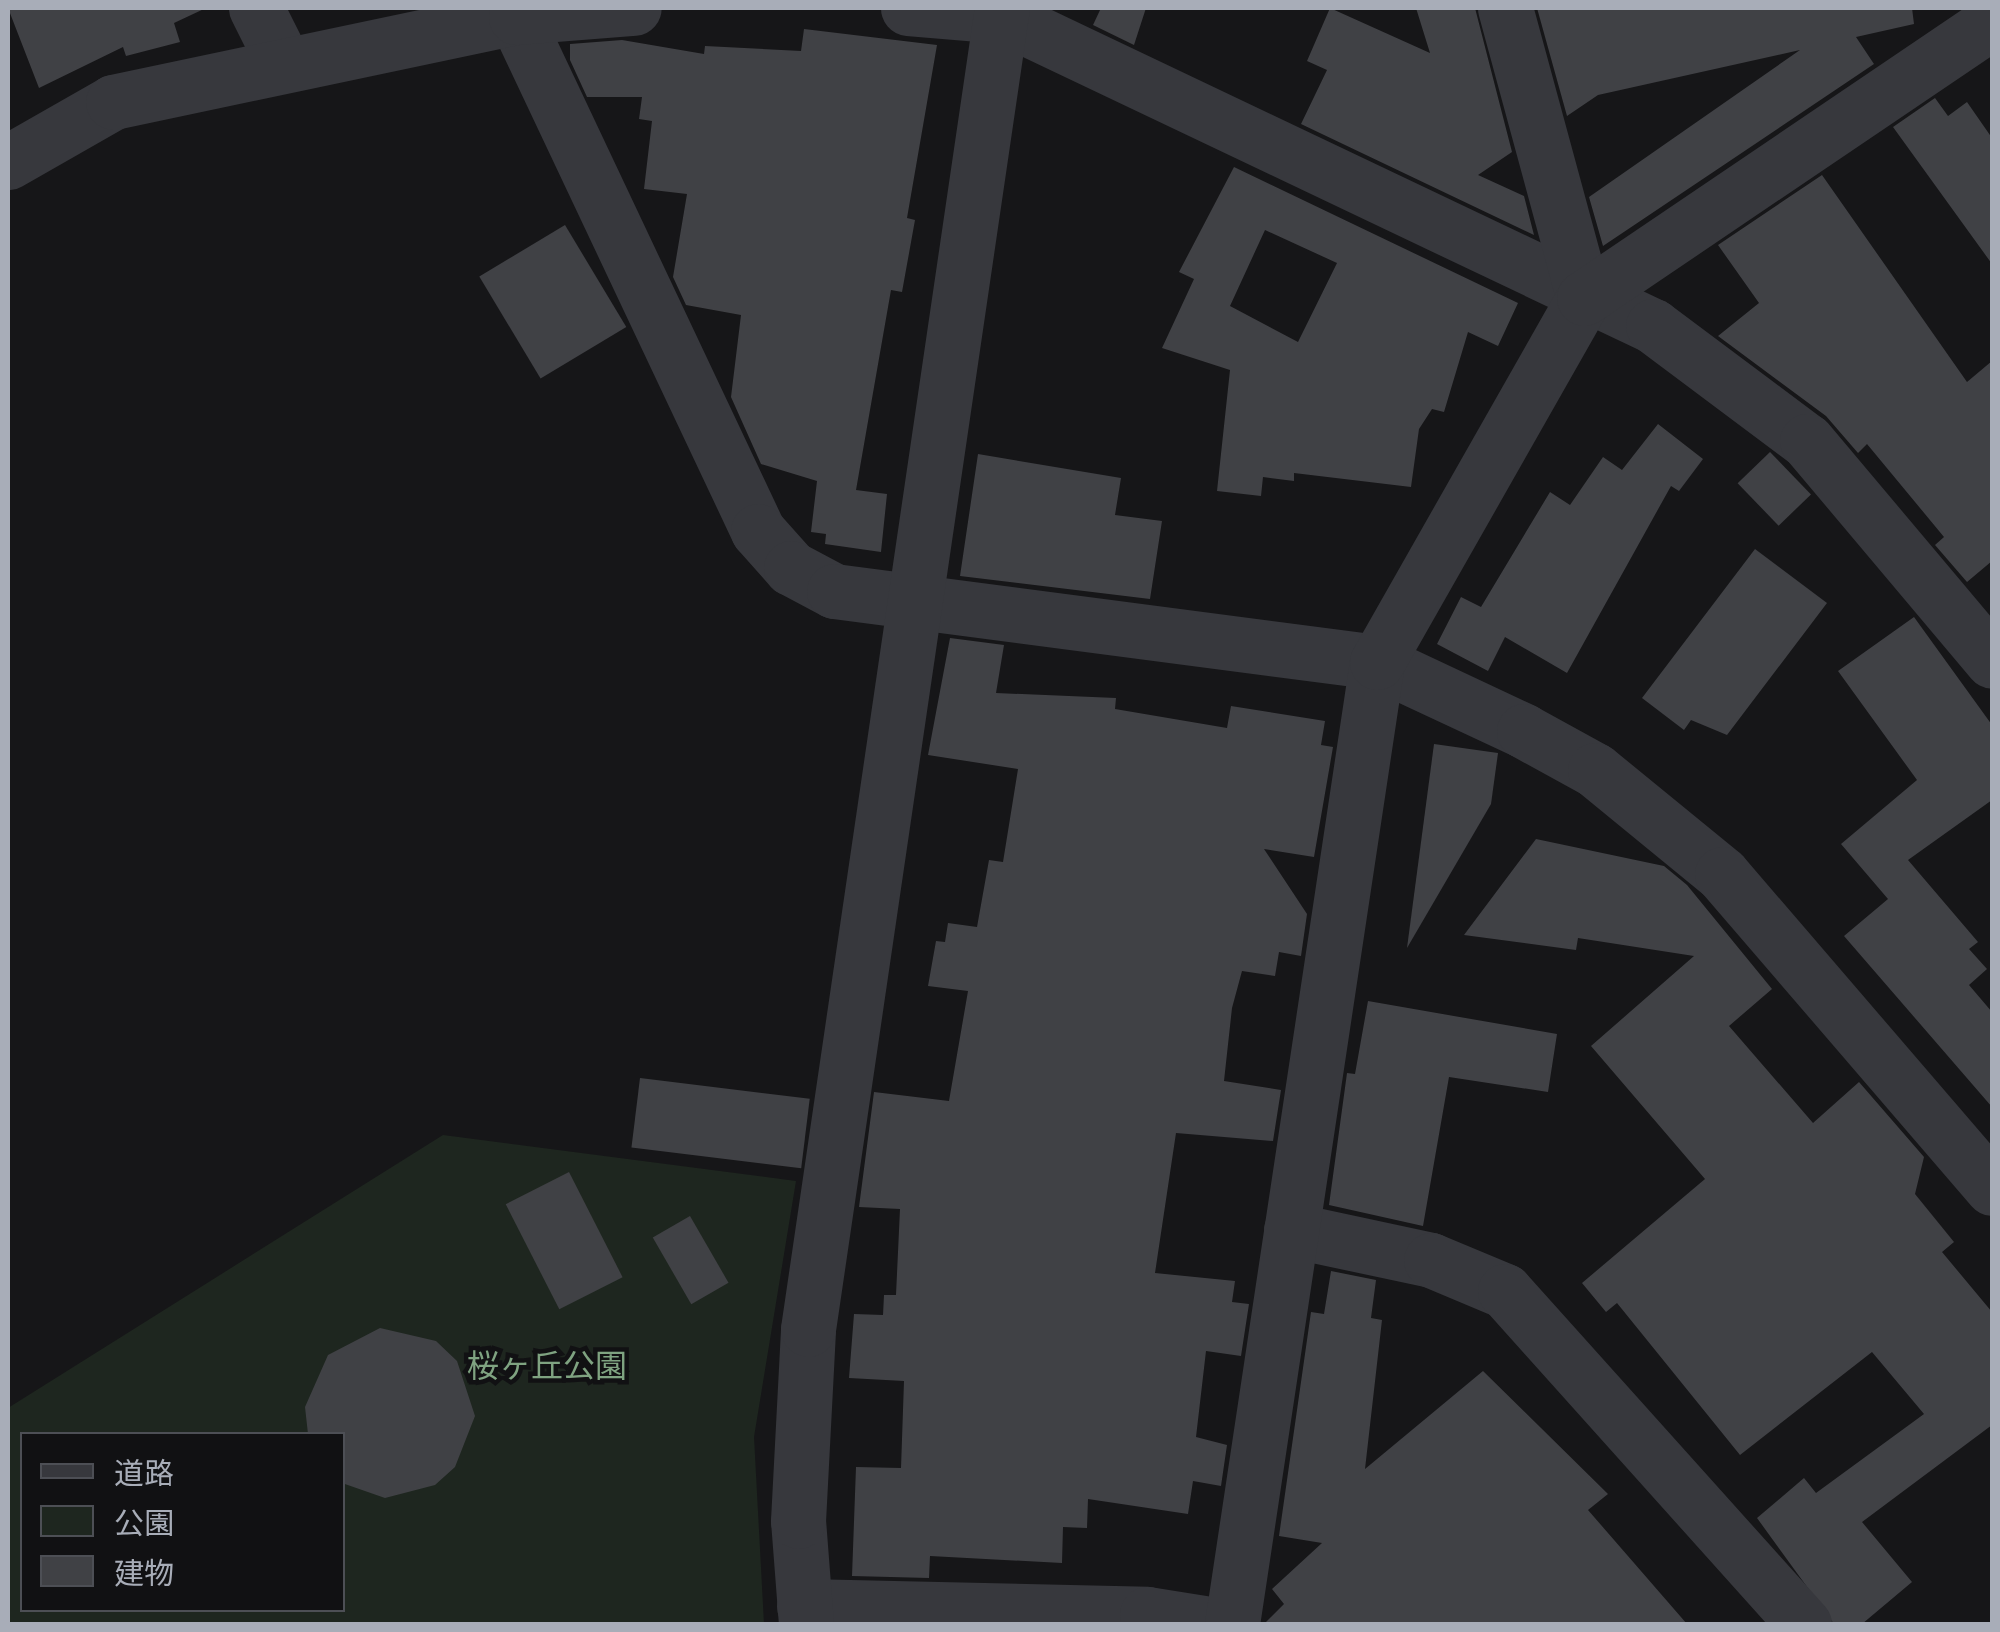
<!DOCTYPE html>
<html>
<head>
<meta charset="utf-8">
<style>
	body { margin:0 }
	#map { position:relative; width:2000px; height:1632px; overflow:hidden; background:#161618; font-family:"Exo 2","Noto Sans JP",sans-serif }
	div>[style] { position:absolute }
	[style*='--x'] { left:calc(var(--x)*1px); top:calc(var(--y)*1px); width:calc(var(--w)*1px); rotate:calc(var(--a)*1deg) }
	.green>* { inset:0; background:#1e261f }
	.building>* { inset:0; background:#404145; transform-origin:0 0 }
	.minor>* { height:55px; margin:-27.5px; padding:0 27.5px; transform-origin:27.5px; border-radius:27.5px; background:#37383d }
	span { translate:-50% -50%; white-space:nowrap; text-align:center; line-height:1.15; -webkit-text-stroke:9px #111113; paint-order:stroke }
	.park-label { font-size:32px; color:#7fa381 }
	.frame { position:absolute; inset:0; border:10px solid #a8adb8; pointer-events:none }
	.legend { position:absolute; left:20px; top:1432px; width:325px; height:180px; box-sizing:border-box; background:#111113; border:2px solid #4d4f55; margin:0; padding:12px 18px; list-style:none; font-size:30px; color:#a8adb8 }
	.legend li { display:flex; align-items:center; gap:20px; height:50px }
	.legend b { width:50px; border:2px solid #4d4f55 }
</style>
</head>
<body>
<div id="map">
	<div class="green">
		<i style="clip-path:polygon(evenodd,443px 1135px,796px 1181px,754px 1437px,764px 1624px,8px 1624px,8px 1408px,443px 1135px,22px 1434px,342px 1434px,342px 1610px,22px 1610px,22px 1434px)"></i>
	</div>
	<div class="building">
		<i style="clip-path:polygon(8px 8px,206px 8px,174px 23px,180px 42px,126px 56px,123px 47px,39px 88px)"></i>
		<i style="clip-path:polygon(1101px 8px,1146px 8px,1134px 45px,1093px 25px)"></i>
		<i style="clip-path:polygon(1330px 8px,1430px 53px,1416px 8px,1475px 8px,1512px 152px,1478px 175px,1524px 196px,1534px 235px,1301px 124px,1327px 70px,1307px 61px)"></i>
		<i style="clip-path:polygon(1537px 8px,1912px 8px,1914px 24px,1856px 37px,1874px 64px,1603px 246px,1589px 197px,1800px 50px,1598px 95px,1567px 116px)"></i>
		<i style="clip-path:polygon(804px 29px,937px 45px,907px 218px,915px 220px,902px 292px,891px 290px,856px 490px,887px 494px,881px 552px,825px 544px,826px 534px,811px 532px,817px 481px,761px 464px,731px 397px,741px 315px,686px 305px,673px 277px,687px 194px,644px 189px,652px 121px,639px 119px,642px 97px,587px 97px,570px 60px,570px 44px,622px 40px,704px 54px,705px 46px,801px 51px)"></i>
		<i style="clip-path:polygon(1935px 98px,1948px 116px,1967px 102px,1992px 138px,1992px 264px,1893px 127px)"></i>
		<i style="clip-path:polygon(evenodd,1234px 167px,1518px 303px,1498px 346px,1468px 332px,1444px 412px,1432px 409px,1419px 429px,1411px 487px,1294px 473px,1294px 481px,1263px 477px,1261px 496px,1217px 491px,1230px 370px,1162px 348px,1194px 279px,1179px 272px,1234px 167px,1265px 230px,1337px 263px,1298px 342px,1230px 306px,1265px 230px)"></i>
		<i style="clip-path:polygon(1822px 175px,1967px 382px,1992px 361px,1992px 561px,1967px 582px,1935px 545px,1944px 537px,1867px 444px,1858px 453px,1826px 416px,1718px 336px,1759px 303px,1718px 245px)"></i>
		<i style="left:565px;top:225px;width:119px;height:100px;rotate:59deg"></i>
		<i style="clip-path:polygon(1658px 424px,1703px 459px,1679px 491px,1671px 486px,1567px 673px,1505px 637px,1488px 671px,1437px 644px,1461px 597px,1481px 607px,1550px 492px,1570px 505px,1603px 457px,1622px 470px)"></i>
		<i style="left:1770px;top:452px;width:59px;height:45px;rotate:46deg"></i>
		<i style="clip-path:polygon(978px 454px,1121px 478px,1115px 515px,1162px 521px,1150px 599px,960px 576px)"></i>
		<i style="clip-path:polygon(1755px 549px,1827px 603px,1727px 735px,1691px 720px,1684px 730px,1642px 698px)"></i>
		<i style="clip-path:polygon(1914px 617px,1992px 725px,1992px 800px,1908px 860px,1978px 942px,1969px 949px,1987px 969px,1969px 985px,1992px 1012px,1992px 1107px,1844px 936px,1888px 899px,1841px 844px,1917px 780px,1838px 671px)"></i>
		<i style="clip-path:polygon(950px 638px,1004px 645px,996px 693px,1116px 698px,1115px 709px,1227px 728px,1231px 706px,1325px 721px,1321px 745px,1333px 747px,1314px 857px,1264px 849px,1307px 914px,1301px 956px,1279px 952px,1275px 976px,1242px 971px,1232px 1008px,1224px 1081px,1281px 1090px,1273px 1141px,1176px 1133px,1155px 1273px,1235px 1281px,1232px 1302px,1249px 1304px,1241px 1356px,1206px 1351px,1196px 1437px,1227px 1445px,1221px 1486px,1193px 1481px,1188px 1514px,1088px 1499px,1087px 1528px,1063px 1527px,1062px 1563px,930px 1556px,929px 1578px,852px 1576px,856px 1467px,901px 1468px,904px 1381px,849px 1378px,854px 1314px,883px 1315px,884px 1295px,896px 1295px,900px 1209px,859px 1207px,874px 1092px,949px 1101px,968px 991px,928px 986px,936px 941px,945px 942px,948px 923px,977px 927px,989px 860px,1003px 862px,1018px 769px,928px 755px)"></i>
		<i style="clip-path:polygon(1434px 744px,1498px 753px,1491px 804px,1407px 948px)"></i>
		<i style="clip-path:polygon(1536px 839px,1664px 866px,1687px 885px,1772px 989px,1729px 1026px,1813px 1123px,1859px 1082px,1924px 1157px,1915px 1194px,1954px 1242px,1942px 1252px,1992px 1312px,1992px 1425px,1862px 1522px,1912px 1582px,1862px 1624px,1834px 1624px,1757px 1518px,1804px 1478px,1816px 1493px,1924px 1414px,1872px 1352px,1740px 1455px,1617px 1303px,1606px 1312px,1582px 1283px,1705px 1179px,1591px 1046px,1694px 956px,1578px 938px,1576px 950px,1464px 935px)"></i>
		<i style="clip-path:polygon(1368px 1001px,1557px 1034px,1548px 1092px,1449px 1077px,1423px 1226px,1329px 1205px,1347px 1073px,1355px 1074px)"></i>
		<i style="left:640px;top:1078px;width:171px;height:70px;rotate:7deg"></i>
		<i style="left:569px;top:1172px;width:118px;height:71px;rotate:63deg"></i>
		<i style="left:690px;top:1216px;width:77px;height:43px;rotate:60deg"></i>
		<i style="clip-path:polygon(1331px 1271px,1376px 1280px,1371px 1318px,1382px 1320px,1365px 1469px,1483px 1371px,1608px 1494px,1588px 1510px,1687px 1624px,1264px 1624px,1284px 1604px,1272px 1589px,1322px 1543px,1279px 1536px,1311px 1312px,1324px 1314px)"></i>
		<i style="clip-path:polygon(380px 1328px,436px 1341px,457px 1361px,475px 1416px,455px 1467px,435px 1485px,385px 1498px,342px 1483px,342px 1434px,308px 1434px,305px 1407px,328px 1355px)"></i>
	</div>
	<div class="minor">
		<i style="--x:256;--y:8;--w:60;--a:63.4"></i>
		<i style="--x:511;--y:8;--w:578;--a:64.72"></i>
		<i style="--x:758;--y:531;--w:50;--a:48.3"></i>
		<i style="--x:791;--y:568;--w:49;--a:28.1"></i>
		<i style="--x:834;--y:591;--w:548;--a:7.45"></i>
		<i style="--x:1377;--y:662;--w:162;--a:25.1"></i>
		<i style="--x:1524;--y:731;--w:81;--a:28.8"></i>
		<i style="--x:1595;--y:770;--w:164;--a:39.3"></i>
		<i style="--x:1722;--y:874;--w:414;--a:49.3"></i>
		<i style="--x:908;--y:8;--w:93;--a:4.9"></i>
		<i style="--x:1001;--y:16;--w:722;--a:25.43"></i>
		<i style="--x:1653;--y:326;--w:192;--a:36.8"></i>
		<i style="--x:1807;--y:441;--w:287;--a:49.9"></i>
		<i style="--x:1505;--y:8;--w:301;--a:74.8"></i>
		<i style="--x:8;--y:162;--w:121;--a:-29.7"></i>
		<i style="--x:113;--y:102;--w:412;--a:-11.9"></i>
		<i style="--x:516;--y:17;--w:118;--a:-4.4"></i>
		<i style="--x:1291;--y:1230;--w:143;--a:12.1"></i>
		<i style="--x:1431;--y:1260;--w:80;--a:22.7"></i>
		<i style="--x:1505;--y:1291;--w:448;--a:48.1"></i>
		<i style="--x:804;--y:1606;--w:343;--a:1.3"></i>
		<i style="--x:1147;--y:1614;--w:65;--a:8.9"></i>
		<i style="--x:806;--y:1624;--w:103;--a:-94.4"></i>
		<i style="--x:798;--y:1521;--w:192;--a:-87"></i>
		<i style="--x:808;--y:1329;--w:1335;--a:-81.65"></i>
		<i style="--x:1232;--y:1624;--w:973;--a:-81.43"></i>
		<i style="--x:1377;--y:662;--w:419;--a:-60.4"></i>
		<i style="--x:1584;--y:298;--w:493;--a:-34.1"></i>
	</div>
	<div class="park-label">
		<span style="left:547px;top:1364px">桜ヶ丘公園</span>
	</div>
	<div class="frame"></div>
	<ul class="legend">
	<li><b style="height:12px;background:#37383d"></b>道路</li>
	<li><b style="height:28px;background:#1e261f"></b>公園</li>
	<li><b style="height:28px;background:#404145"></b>建物</li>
	</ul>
</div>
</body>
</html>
